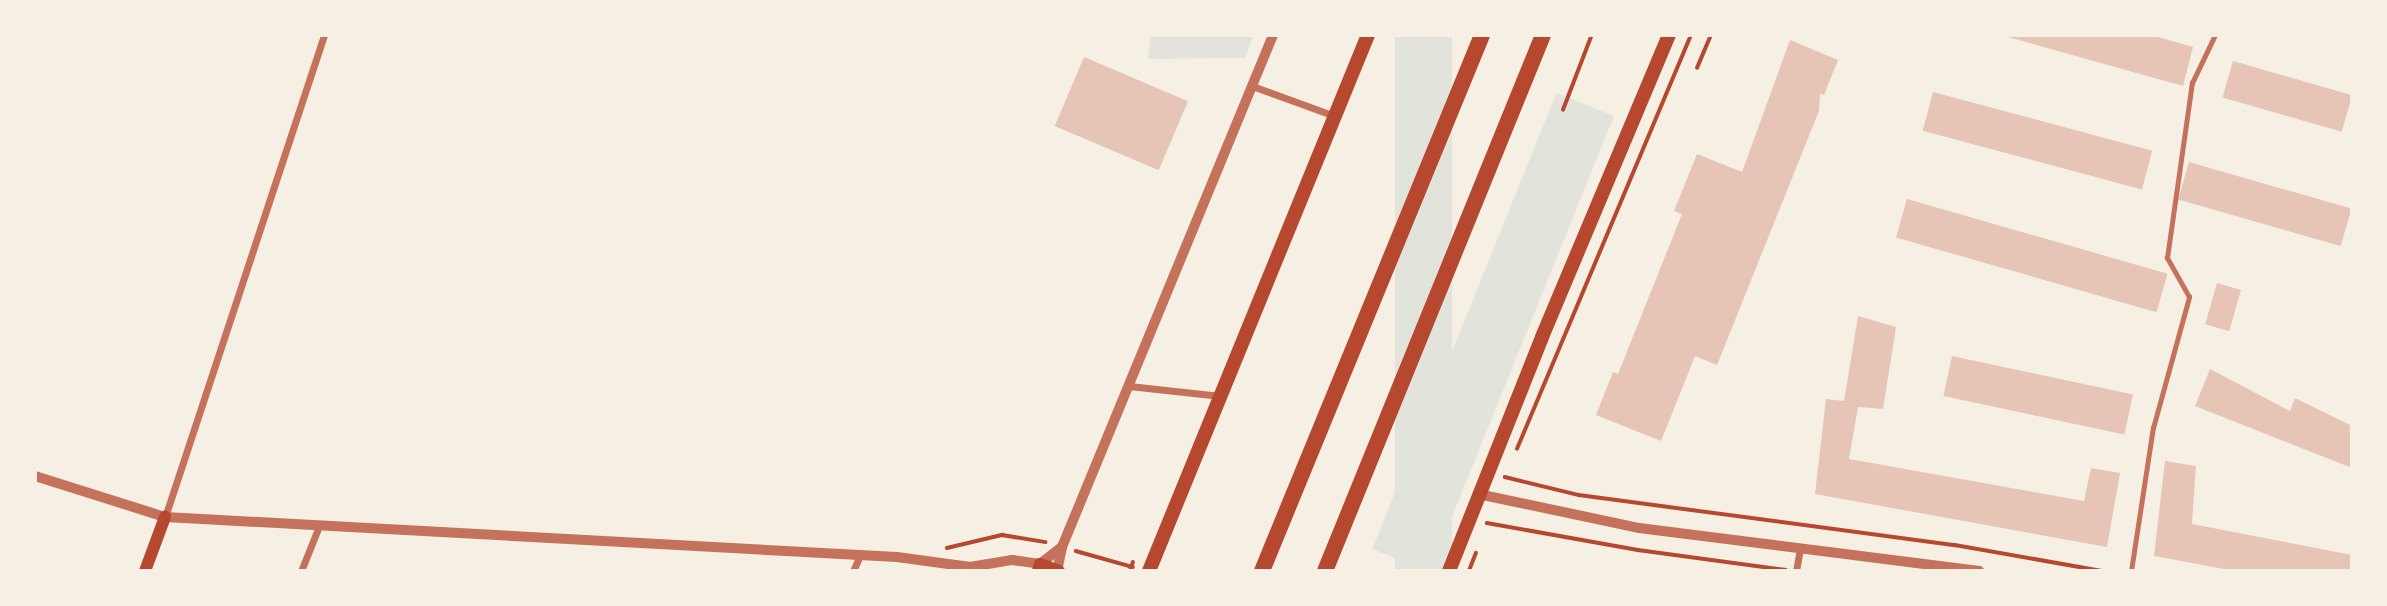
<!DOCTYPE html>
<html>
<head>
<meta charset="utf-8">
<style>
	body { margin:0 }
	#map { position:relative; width:2387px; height:606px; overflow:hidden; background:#f6efe4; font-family:Literata,serif }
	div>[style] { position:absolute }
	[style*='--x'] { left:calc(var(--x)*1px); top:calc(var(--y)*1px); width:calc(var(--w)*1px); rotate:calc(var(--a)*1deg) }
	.green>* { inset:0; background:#e2e4dc; transform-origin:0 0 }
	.building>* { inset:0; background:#e6c5b7; transform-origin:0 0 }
	.path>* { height:3.5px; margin:-1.75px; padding:0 1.75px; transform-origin:1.75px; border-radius:1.75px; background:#b5482f }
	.service>* { height:4.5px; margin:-2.25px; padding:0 2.25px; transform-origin:2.25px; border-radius:2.25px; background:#c5725c }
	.minor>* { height:7px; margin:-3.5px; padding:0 3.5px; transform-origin:3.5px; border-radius:3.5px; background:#c5725c }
	.tertiary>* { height:10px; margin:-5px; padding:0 5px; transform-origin:5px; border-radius:5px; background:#c5725c }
	.secondary>* { height:12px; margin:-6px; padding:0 6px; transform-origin:6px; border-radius:6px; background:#b5482f }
	.primary>* { height:14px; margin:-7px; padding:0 7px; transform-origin:7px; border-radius:7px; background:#b5482f }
	.motorway>* { height:16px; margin:-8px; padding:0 8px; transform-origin:8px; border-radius:8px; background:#b5482f }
	span { translate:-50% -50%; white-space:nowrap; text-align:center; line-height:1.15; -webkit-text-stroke:6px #f6efe4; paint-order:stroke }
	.frame { position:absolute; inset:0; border:37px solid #f6efe4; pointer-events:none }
</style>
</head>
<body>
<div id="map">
	<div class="green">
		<i style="clip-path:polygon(1151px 35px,1254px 35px,1245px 58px,1148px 59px)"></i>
		<i style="left:1395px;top:35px;width:57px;height:578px"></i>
		<i style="left:1614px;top:116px;width:492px;height:62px;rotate:112deg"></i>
	</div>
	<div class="building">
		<i style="clip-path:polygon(2001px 35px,2151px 35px,2193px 47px,2183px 86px)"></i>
		<i style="clip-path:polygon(1790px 40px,1838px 60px,1824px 95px,1820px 94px,1819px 111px,1717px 365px,1695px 356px,1661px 441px,1596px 415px,1613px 372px,1618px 374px,1682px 214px,1674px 211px,1697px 154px,1742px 172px)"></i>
		<i style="left:1084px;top:57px;width:113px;height:75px;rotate:23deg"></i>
		<i style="left:2233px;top:61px;width:124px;height:38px;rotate:16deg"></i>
		<i style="left:1933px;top:92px;width:227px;height:40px;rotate:15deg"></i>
		<i style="left:2189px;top:162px;width:169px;height:39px;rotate:16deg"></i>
		<i style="left:1907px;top:199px;width:271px;height:40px;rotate:16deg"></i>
		<i style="left:2217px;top:283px;width:25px;height:43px;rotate:16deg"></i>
		<i style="clip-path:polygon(1858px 316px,1896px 327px,1883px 409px,1858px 407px,1849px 459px,2084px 501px,2091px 468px,2120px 473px,2107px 547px,1815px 494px,1826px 399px,1844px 401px)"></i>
		<i style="left:1952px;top:356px;width:185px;height:41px;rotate:12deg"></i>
		<i style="clip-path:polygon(2210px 369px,2290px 411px,2295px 398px,2352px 426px,2352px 468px,2195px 406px)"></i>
		<i style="clip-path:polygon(2165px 461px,2196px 466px,2192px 524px,2352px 555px,2352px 571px,2235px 571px,2154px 556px)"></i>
	</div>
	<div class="path">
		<i style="--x:1697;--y:68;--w:36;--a:-67"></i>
		<i style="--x:1563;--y:110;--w:78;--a:-69"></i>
		<i style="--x:1517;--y:449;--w:449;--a:-67.2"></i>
		<i style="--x:1505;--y:477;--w:76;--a:13.7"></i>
		<i style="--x:1579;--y:495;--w:379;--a:7.6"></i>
		<i style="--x:1955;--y:545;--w:149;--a:10"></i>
		<i style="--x:1487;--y:523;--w:153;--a:10.1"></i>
		<i style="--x:1638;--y:550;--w:149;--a:7.7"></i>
		<i style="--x:947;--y:548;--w:57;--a:-13.3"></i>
		<i style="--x:1002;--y:535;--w:44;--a:9.2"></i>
		<i style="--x:1076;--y:551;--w:59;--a:15.7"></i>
		<i style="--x:1130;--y:571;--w:9;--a:-72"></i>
		<i style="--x:1469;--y:571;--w:19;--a:-69"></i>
	</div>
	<div class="service">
		<i style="--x:2131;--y:571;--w:145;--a:-81.3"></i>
		<i style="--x:2153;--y:428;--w:136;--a:-74.6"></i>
		<i style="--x:2189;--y:297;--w:45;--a:-119.4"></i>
		<i style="--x:2167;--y:258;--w:177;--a:-81.9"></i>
		<i style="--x:2192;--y:83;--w:53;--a:-64.4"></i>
	</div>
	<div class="minor">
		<i style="--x:1252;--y:86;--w:88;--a:19.9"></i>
		<i style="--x:1129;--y:386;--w:92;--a:6.3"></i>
		<i style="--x:165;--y:517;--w:508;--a:-71.74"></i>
		<i style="--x:301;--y:571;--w:48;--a:-68.2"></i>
		<i style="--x:853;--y:571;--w:17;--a:-66"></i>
		<i style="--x:1796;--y:571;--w:23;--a:-80"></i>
	</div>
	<div class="tertiary">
		<i style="--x:35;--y:476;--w:136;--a:17.5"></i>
		<i style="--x:165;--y:517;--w:733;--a:3.13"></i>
		<i style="--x:897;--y:557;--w:74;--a:7.8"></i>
		<i style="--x:970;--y:567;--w:43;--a:-9.5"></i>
		<i style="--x:1012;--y:560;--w:28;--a:8"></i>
		<i style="--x:1040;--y:564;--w:28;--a:-38"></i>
		<i style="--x:1478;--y:494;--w:165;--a:11.9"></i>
		<i style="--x:1639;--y:528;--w:343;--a:7.2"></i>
		<i style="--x:1057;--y:571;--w:25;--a:-78"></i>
		<i style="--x:1062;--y:547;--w:554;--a:-67.6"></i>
	</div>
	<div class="secondary">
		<i style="--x:145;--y:571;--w:58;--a:-69.7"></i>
		<i style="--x:1038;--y:571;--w:7;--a:-74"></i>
		<i style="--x:1040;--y:564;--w:20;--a:20"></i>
	</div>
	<div class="primary">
		<i style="--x:1149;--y:571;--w:579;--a:-67.78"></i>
		<i style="--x:1449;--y:571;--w:252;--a:-68.3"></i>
		<i style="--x:1542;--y:337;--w:328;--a:-67.2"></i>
	</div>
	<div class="motorway">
		<i style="--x:1262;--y:571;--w:579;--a:-67.68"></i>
		<i style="--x:1325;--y:571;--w:579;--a:-67.87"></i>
	</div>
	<div class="frame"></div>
</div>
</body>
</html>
